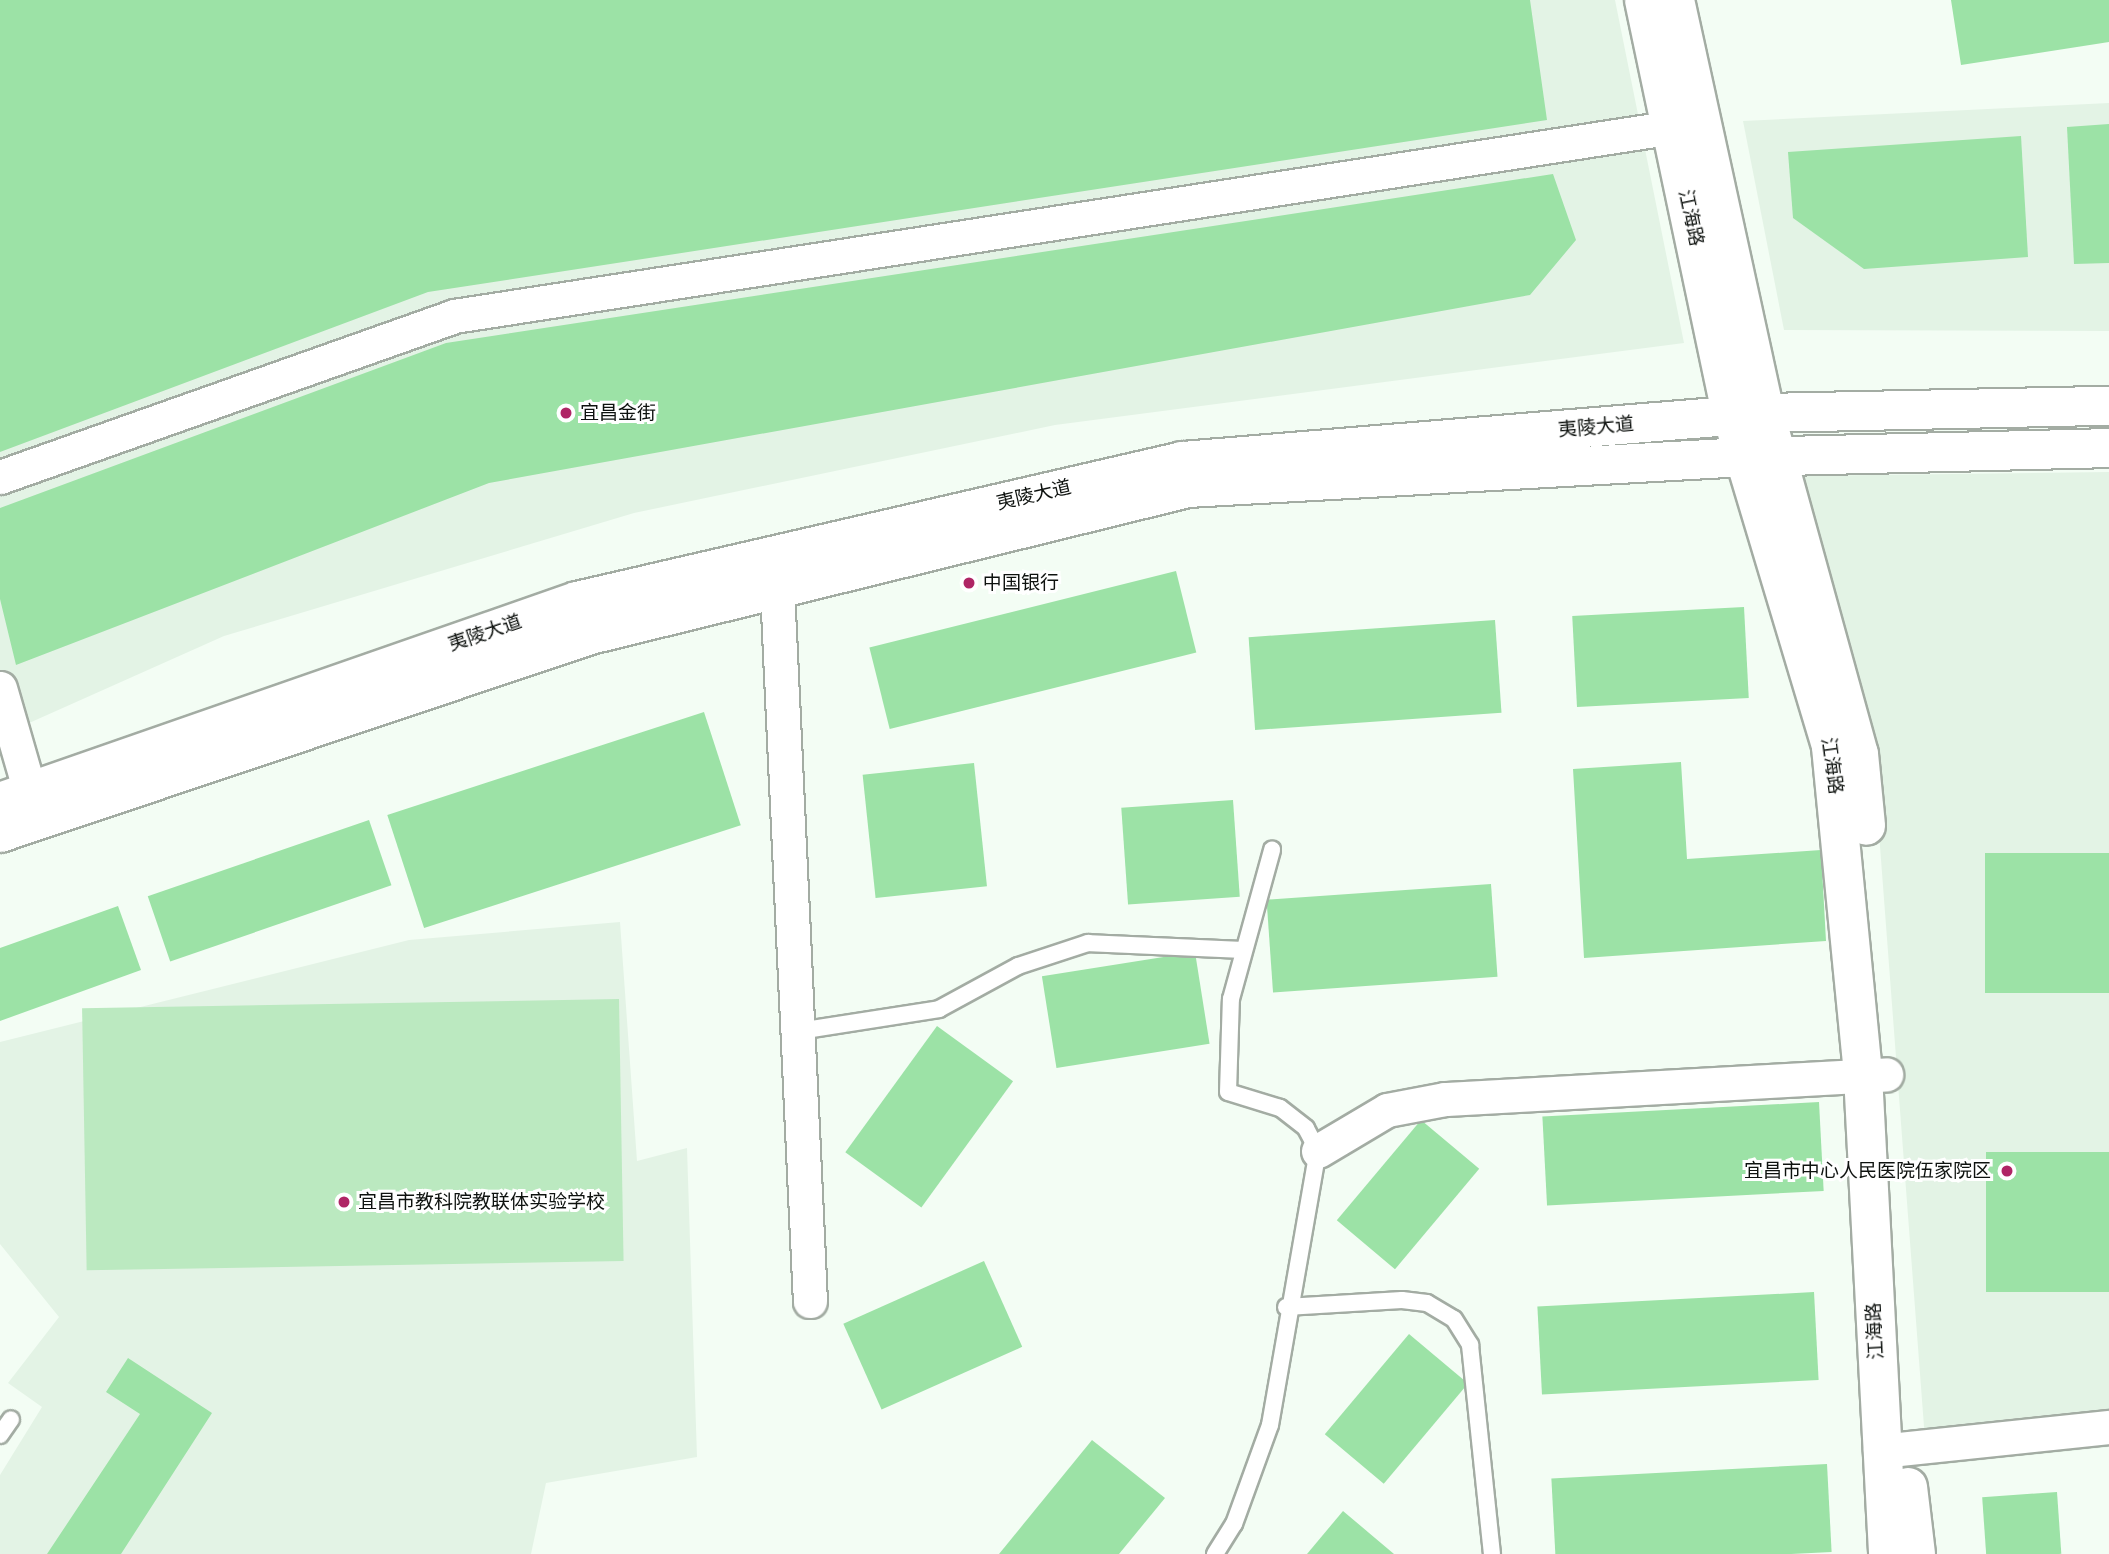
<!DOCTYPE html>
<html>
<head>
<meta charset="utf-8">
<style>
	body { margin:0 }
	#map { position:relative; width:2109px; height:1554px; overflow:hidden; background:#f3fdf4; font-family:Quicksand,"Noto Sans SC",sans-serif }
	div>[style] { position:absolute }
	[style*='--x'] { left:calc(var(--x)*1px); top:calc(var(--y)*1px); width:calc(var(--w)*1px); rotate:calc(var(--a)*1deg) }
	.built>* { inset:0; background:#e3f3e5 }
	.green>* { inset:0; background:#bbe9c0; transform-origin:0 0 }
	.building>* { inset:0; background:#9ce2a6; transform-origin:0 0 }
	.roads { filter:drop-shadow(2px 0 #a3aca3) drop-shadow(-2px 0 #a3aca3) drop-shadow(0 2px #a3aca3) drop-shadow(0 -2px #a3aca3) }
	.lane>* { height:16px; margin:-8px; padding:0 8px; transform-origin:8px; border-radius:8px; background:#fff }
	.street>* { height:33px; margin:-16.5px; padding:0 16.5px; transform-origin:16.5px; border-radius:16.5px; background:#fff }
	.secondary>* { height:38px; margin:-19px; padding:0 19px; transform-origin:19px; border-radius:19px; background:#fff }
	.dots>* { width:19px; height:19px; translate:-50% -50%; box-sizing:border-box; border:4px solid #fff; border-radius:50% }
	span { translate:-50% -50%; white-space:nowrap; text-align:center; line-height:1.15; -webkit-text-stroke:6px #fff; paint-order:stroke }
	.street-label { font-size:19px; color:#0e120f }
	.poi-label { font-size:19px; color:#0e120f }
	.left { translate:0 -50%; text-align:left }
	.right { translate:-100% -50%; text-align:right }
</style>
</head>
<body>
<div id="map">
	<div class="built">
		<i style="clip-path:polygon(0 0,1615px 0,1684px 343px,1055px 425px,634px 513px,224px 636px,0 736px)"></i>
		<i style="clip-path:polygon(2109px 103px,2109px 331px,1784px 330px,1743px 121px)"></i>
		<i style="clip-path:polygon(2109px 472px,2109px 1447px,1927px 1466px,1873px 754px,1794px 476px)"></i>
		<i style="clip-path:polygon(620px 922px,637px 1161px,687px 1148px,697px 1457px,546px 1483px,531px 1554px,0 1554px,0 1475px,42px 1407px,8px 1383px,59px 1317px,0 1244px,0 1042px,409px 940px)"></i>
	</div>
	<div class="green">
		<i style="left:619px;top:999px;width:262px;height:537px;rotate:89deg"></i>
	</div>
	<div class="building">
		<i style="clip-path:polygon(0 0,1530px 0,1547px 120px,428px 292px,0 452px)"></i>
		<i style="clip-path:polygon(1951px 0,2109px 0,2109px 42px,1961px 65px)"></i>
		<i style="clip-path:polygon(2109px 124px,2109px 263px,2074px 264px,2067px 127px)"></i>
		<i style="clip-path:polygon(2021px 136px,2028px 257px,1864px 269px,1793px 218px,1788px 152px)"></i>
		<i style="clip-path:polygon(1553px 174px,1576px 240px,1530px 295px,489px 483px,16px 665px,0 599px,0 508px,446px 343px)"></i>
		<i style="left:1176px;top:571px;width:84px;height:316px;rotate:76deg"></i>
		<i style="left:1744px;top:607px;width:91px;height:172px;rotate:87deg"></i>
		<i style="left:1495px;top:620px;width:93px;height:247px;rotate:86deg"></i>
		<i style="left:704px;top:712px;width:119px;height:333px;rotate:72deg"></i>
		<i style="clip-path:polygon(1681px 762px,1687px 859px,1821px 850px,1826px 941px,1584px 958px,1573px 769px)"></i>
		<i style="left:974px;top:763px;width:124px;height:112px;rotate:84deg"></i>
		<i style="left:1233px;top:800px;width:97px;height:112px;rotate:86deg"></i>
		<i style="left:369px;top:820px;width:69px;height:234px;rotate:71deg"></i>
		<i style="left:2109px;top:853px;width:140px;height:124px;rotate:90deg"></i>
		<i style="left:1491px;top:884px;width:93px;height:225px;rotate:86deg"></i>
		<i style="clip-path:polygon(118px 906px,141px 970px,0 1021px,0 948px)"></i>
		<i style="left:1195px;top:952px;width:93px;height:155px;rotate:81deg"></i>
		<i style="left:937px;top:1026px;width:94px;height:156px;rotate:36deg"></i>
		<i style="left:1819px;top:1102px;width:89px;height:277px;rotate:87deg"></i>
		<i style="left:1421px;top:1120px;width:76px;height:131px;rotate:40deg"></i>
		<i style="left:2109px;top:1152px;width:140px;height:123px;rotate:90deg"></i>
		<i style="left:984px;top:1261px;width:94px;height:154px;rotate:66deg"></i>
		<i style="left:1814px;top:1292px;width:88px;height:277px;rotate:87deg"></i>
		<i style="left:1409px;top:1334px;width:77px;height:131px;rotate:40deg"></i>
		<i style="clip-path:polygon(128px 1358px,212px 1413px,121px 1554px,47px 1554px,140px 1414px,106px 1392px)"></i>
		<i style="clip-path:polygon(1092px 1440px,1165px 1498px,1119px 1554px,999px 1554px)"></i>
		<i style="left:1827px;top:1464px;width:88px;height:276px;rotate:87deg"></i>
		<i style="left:2057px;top:1492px;width:62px;height:75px;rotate:86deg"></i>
		<i style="clip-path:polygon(1343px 1511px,1394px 1554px,1307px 1554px)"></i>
	</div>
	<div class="roads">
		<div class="lane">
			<i style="--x:799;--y:1031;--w:142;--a:-8.9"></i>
			<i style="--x:939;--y:1009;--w:90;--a:-28.6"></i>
			<i style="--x:1018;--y:966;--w:74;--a:-18.2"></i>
			<i style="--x:1088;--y:943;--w:153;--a:2.6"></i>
			<i style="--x:1286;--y:1307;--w:116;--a:-3.5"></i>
			<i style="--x:1402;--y:1300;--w:25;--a:7"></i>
			<i style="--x:1427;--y:1303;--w:31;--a:31"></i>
			<i style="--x:1454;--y:1319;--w:31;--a:58"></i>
			<i style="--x:1470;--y:1345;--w:210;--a:84"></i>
			<i style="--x:0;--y:1435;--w:19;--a:-55"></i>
			<i style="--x:1215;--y:1554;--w:36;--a:-58"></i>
			<i style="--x:1234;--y:1524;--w:105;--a:-70"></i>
			<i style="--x:1270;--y:1425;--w:278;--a:-80.1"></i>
			<i style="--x:1318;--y:1151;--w:26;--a:-118"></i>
			<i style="--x:1306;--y:1128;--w:33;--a:-142"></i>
			<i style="--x:1280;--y:1108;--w:54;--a:-162.9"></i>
			<i style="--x:1228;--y:1092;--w:93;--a:-88.2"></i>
			<i style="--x:1231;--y:999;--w:155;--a:-74.6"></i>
		</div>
		<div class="street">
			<i style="--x:0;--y:477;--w:482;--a:-19.5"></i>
			<i style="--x:454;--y:316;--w:1234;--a:-8.81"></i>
			<i style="--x:777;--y:589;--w:713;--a:87.35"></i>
			<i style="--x:0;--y:688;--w:108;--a:73.9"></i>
			<i style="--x:1318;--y:1151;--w:80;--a:-30.7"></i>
			<i style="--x:1387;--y:1110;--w:59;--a:-10.7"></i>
			<i style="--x:1445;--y:1099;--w:442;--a:-3.2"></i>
			<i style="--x:1880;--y:1451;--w:230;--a:-6"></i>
		</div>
		<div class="secondary">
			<i style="--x:1644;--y:0;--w:425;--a:78.1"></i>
			<i style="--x:1732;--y:416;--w:345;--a:73.3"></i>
			<i style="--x:1831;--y:747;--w:330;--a:84.4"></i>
			<i style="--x:1863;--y:1075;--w:480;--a:87"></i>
			<i style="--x:1675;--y:0;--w:423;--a:77.7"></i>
			<i style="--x:1765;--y:413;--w:354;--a:74.6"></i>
			<i style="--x:1859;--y:754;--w:72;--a:84.4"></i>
			<i style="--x:0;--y:802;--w:611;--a:-19.21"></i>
			<i style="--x:577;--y:601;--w:622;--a:-13.01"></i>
			<i style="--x:1183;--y:461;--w:584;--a:-4.71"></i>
			<i style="--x:1765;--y:413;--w:344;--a:-1.2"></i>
			<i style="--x:0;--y:833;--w:622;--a:-18.55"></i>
			<i style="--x:590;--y:635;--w:616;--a:-13.81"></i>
			<i style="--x:1188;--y:488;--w:557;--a:-3.19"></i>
			<i style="--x:1744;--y:457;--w:365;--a:-1.4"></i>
			<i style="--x:1908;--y:1487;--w:67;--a:83.2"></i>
		</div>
	</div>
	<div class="dots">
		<i style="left:566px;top:413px;background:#af2565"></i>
		<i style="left:969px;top:583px;background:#af2565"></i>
		<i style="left:2007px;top:1171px;background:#af2565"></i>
		<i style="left:344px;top:1202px;background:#af2565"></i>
	</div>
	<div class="street-label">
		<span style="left:1691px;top:218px;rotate:78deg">江海路</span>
		<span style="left:1596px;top:427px;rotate:-5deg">夷陵大道</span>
		<span style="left:1034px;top:495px;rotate:-13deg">夷陵大道</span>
		<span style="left:485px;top:633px;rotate:-19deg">夷陵大道</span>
		<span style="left:1832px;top:766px;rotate:82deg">江海路</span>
		<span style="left:1875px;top:1331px;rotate:-93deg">江海路</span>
	</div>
	<div class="poi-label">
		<span class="left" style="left:580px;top:413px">宜昌金街</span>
		<span class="left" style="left:983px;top:583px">中国银行</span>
		<span class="right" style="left:1991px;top:1171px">宜昌市中心人民医院伍家院区</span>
		<span class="left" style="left:358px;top:1202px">宜昌市教科院教联体实验学校</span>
	</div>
</div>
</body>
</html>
